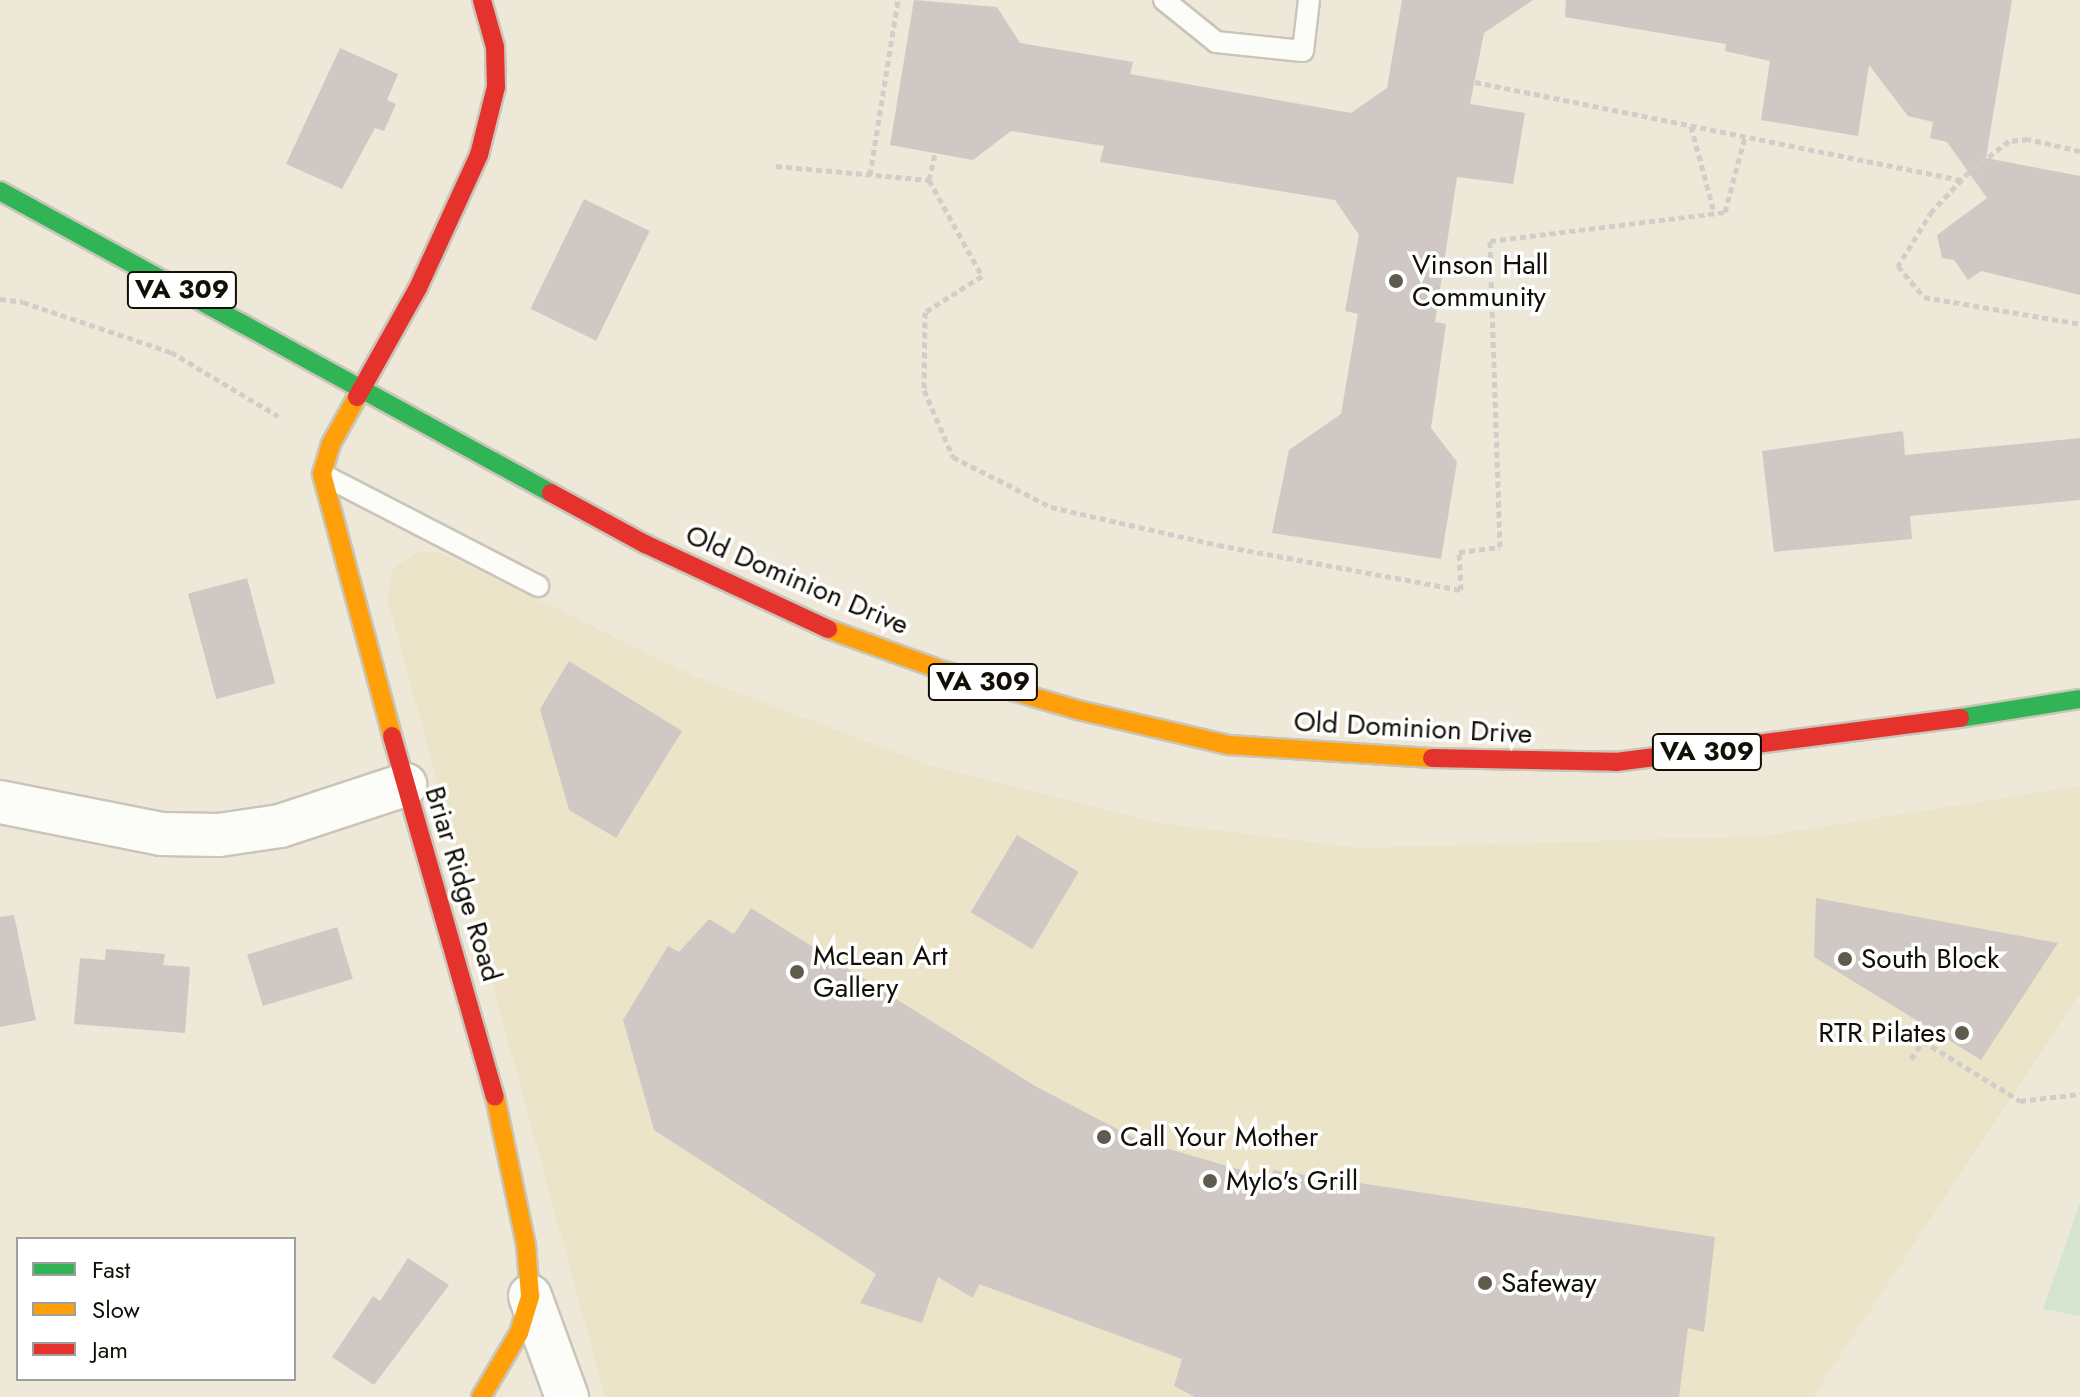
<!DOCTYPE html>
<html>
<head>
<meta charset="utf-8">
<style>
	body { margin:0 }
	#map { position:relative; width:2080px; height:1397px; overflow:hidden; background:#ede8d7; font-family:Jost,sans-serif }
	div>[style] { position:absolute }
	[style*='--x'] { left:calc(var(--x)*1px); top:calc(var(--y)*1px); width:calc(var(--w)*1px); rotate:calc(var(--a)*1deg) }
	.built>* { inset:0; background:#ece4c8 }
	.green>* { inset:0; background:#d4e4d0 }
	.building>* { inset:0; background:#d0c8c4; transform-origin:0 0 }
	.path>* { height:5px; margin-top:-2.5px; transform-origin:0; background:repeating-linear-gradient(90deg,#cfcec9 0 6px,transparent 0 10px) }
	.roads { filter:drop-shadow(2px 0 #c9c5b8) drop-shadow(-2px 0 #c9c5b8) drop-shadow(0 2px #c9c5b8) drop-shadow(0 -2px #c9c5b8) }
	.lane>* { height:20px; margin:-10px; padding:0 10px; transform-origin:10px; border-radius:10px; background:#fcfcf9 }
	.street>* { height:42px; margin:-21px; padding:0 21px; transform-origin:21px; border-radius:21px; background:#fcfcf9 }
	.fast>* { height:18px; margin:-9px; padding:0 9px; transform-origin:9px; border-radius:9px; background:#30b455 }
	.slow>* { height:18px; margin:-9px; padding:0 9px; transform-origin:9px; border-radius:9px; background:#ff9f0a }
	.jam>* { height:18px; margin:-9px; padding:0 9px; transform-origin:9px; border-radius:9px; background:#e5322d }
	.dots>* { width:22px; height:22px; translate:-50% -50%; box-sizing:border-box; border:4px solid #fff; border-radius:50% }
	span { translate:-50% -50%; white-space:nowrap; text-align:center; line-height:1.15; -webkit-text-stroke:7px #fff; paint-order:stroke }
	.shield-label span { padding:2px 6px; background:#fff; border:2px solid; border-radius:6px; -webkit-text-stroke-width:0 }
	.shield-label { font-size:26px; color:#120f06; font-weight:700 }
	.poi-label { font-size:28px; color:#120f06 }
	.left { translate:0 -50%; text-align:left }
	.right { translate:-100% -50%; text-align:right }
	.street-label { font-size:28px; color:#120f06 }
	.legend { position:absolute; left:16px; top:1237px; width:280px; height:144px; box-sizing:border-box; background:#fff; border:2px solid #a09f9b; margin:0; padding:10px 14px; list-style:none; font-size:24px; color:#120f06 }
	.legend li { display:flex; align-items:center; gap:16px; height:40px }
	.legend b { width:40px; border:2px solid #a09f9b }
</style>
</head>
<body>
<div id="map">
	<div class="built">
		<i style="clip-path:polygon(419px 551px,442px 553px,694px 676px,929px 765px,1158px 823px,1362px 848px,1764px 836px,2080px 786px,2080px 993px,1813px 1397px,605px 1397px,387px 598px,393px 568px)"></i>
	</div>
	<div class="green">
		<i style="clip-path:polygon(2080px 1203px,2080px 1316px,2043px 1309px)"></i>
	</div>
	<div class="building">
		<i style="clip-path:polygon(914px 0,997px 7px,1020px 43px,1133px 62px,1130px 74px,1351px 113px,1387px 88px,1402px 0,1533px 0,1484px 33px,1470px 104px,1525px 113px,1513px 184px,1457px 177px,1435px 322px,1446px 324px,1431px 428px,1457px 462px,1441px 559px,1272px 533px,1289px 450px,1341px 414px,1358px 314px,1345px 311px,1359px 235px,1335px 200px,1100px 162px,1104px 146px,1011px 131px,973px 160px,890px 145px)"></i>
		<i style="clip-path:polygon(1566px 0,2012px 0,1986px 158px,2080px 176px,2080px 295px,1981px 271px,1968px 280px,1954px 260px,1942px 258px,1937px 235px,1987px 198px,1947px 142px,1930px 138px,1933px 122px,1908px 116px,1869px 65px,1858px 136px,1761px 120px,1770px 61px,1725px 51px,1726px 44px,1565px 17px)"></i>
		<i style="clip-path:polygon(340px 48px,398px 74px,387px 100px,396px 104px,384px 131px,375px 128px,342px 189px,286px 164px)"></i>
		<i style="left:584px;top:199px;width:73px;height:122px;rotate:26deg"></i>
		<i style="clip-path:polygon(1903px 431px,1905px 455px,2080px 438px,2080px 500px,1910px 516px,1912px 539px,1774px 552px,1762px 451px)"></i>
		<i style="left:247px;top:578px;width:109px;height:61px;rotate:75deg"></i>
		<i style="clip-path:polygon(569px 661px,682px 731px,616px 838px,569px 810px,540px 709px)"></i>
		<i style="left:1017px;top:835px;width:72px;height:90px;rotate:31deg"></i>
		<i style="clip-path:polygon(1816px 898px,2058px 943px,1981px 1060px,1814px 957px)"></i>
		<i style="clip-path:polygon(751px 908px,1035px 1086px,1138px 1140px,1272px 1179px,1273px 1170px,1715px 1237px,1704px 1332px,1688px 1328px,1679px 1397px,1195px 1397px,1174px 1386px,1182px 1359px,979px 1284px,973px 1298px,938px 1277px,922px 1323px,860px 1303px,876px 1274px,654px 1130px,623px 1020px,668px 946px,679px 952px,709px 919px,734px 934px)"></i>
		<i style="clip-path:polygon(14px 915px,36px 1020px,0 1027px,0 917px)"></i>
		<i style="left:337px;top:927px;width:54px;height:94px;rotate:73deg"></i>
		<i style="clip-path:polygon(106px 949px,165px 954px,163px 965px,190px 967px,185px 1033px,74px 1024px,80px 958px,105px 960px)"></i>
		<i style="clip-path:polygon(408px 1258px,449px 1285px,374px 1385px,332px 1357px,373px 1296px,380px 1301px)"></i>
	</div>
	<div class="path">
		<i style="--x:1475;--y:82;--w:497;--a:11.4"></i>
		<i style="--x:1691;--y:126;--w:89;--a:75"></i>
		<i style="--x:2080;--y:151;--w:53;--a:-167"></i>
		<i style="--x:2028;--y:139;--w:19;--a:174"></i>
		<i style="--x:2009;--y:141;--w:51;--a:142.2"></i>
		<i style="--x:1969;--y:172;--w:54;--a:133.5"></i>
		<i style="--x:1932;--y:211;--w:65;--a:121.7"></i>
		<i style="--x:1898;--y:266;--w:40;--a:50"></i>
		<i style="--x:1924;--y:297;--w:158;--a:9.8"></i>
		<i style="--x:776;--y:166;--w:154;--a:5.2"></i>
		<i style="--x:929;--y:180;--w:110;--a:61.1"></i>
		<i style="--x:982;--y:276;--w:67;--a:147.7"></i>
		<i style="--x:925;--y:312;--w:78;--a:90.7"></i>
		<i style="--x:924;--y:390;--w:73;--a:66.6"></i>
		<i style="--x:953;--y:457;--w:110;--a:27"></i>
		<i style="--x:1051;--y:507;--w:171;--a:12.8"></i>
		<i style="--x:1218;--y:545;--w:247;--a:10.5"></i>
		<i style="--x:1461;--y:590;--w:38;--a:-93"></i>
		<i style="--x:1459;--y:552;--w:41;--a:-7"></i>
		<i style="--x:1500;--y:547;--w:306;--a:-91.9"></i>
		<i style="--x:1490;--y:241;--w:237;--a:-7"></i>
		<i style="--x:1725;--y:212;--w:78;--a:-75.1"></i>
		<i style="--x:870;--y:175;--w:177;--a:-80.9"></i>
		<i style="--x:929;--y:180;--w:28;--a:-77"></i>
		<i style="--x:0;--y:299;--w:23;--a:7"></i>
		<i style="--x:23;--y:302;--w:156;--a:18.7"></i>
		<i style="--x:171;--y:352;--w:125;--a:30.9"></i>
		<i style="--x:1911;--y:1059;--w:22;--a:-56"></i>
		<i style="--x:1923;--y:1041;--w:114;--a:31.7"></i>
		<i style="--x:2020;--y:1101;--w:60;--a:-6.7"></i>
	</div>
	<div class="roads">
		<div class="lane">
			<i style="--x:1164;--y:0;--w:67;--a:38.9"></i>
			<i style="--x:1216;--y:42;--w:87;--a:5.9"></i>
			<i style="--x:1303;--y:51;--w:51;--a:-83.3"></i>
			<i style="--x:325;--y:476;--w:240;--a:27.3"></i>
		</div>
		<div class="street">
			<i style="--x:0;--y:802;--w:164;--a:11.2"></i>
			<i style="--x:161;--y:834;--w:58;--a:1"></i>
			<i style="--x:219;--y:835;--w:62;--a:-8.4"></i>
			<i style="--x:280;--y:826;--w:132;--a:-18.2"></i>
			<i style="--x:530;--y:1296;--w:108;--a:69.9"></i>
		</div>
		<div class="fast">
			<i style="--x:0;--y:191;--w:628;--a:28.73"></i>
			<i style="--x:1960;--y:718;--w:121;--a:-9"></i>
		</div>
		<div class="slow">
			<i style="--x:357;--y:397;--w:54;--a:119"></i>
			<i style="--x:331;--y:444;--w:31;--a:107"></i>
			<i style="--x:322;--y:474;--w:271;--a:75"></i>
			<i style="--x:828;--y:629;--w:123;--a:19.9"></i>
			<i style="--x:944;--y:671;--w:140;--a:16.2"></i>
			<i style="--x:1078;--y:710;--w:155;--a:13.1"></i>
			<i style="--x:1229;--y:745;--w:203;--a:3.7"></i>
			<i style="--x:481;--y:1397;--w:74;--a:-59.3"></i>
			<i style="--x:519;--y:1333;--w:39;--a:-73"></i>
			<i style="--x:530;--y:1296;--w:51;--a:-94.5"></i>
			<i style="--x:526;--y:1245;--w:151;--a:-101.8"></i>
		</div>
		<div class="jam">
			<i style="--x:357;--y:397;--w:125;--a:-60.8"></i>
			<i style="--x:418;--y:288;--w:146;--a:-65.4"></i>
			<i style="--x:479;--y:155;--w:70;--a:-76"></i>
			<i style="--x:496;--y:87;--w:40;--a:-91.4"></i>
			<i style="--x:495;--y:47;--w:49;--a:-105.5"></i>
			<i style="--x:551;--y:493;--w:107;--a:28.5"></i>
			<i style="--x:645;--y:544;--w:202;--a:24.9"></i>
			<i style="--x:392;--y:736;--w:375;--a:74.1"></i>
			<i style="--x:1432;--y:758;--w:184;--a:1.2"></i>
			<i style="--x:1616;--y:762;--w:347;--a:-7.3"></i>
		</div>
	</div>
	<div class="dots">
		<i style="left:1396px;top:281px;background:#5f5b4f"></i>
		<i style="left:1845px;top:959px;background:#5f5b4f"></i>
		<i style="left:797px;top:972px;background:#5f5b4f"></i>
		<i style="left:1962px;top:1033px;background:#5f5b4f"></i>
		<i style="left:1104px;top:1137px;background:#5f5b4f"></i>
		<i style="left:1210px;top:1181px;background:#5f5b4f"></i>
		<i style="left:1485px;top:1283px;background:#5f5b4f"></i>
	</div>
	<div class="shield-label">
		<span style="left:182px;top:290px">VA 309</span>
		<span style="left:983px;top:682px">VA 309</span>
		<span style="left:1707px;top:752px">VA 309</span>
	</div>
	<div class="poi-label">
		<span class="left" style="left:1412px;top:281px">Vinson Hall<br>Community</span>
		<span class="left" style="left:813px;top:972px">McLean Art<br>Gallery</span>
		<span class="left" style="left:1861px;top:959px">South Block</span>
		<span class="right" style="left:1946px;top:1033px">RTR Pilates</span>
		<span class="left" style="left:1120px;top:1137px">Call Your Mother</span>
		<span class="left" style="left:1226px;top:1181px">Mylo's Grill</span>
		<span class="left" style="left:1501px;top:1283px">Safeway</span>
	</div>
	<div class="street-label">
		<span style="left:797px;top:580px;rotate:23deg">Old Dominion Drive</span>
		<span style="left:1413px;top:728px;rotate:3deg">Old Dominion Drive</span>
		<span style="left:463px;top:884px;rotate:73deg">Briar Ridge Road</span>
	</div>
	<ul class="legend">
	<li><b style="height:10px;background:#30b455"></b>Fast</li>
	<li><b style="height:10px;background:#ff9f0a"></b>Slow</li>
	<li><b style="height:10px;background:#e5322d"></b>Jam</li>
	</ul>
</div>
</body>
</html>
